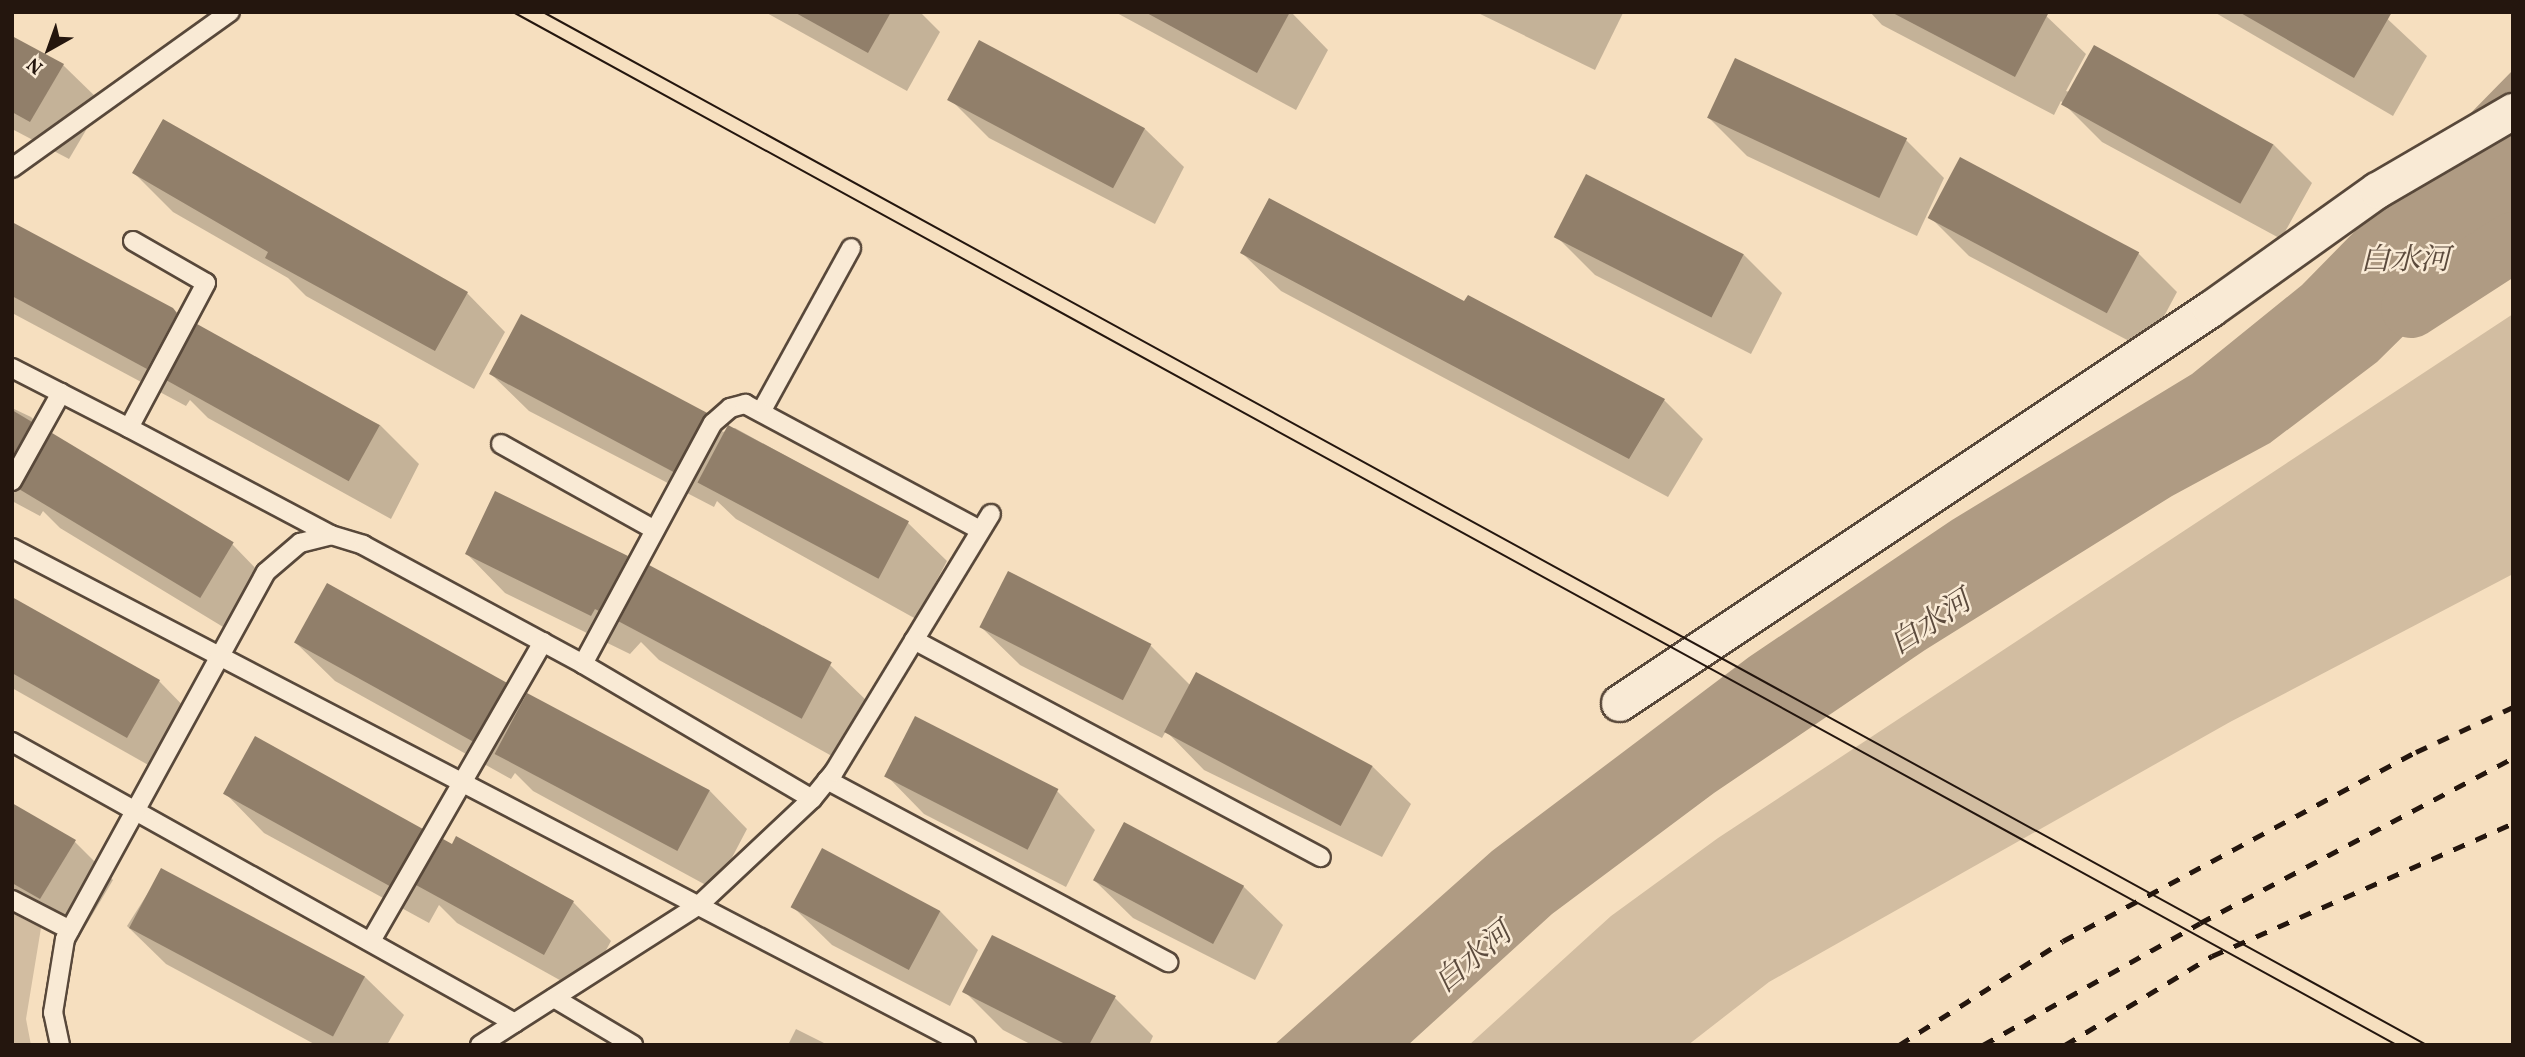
<!DOCTYPE html>
<html>
<head>
<meta charset="utf-8">
<style>
	body { margin:0 }
	#map { position:relative; width:2525px; height:1057px; overflow:hidden; background:#f6dfbf; font-family:Vollkorn,"Noto Serif SC",serif }
	div>[style] { position:absolute }
	[style*='--x'] { left:calc(var(--x)*1px); top:calc(var(--y)*1px); width:calc(var(--w)*1px); rotate:calc(var(--a)*1deg) }
	.green>* { inset:0; background:#d2bda1 }
	.water>* { inset:0; background:#af9b83 }
	.shadow>* { inset:0; background:#0003 }
	.river>* { height:60px; margin:-30px; padding:0 30px; transform-origin:30px; border-radius:30px; background:#af9b83 }
	.building>* { inset:0; background:#917f6a; transform-origin:0 0 }
	.roads { filter:drop-shadow(2px 0 #58483a) drop-shadow(-2px 0 #58483a) drop-shadow(0 2px #58483a) drop-shadow(0 -2px #58483a) }
	.service>* { height:18px; margin:-9px; padding:0 9px; transform-origin:9px; border-radius:9px; background:#f9ead5 }
	.minor>* { height:35px; margin:-17.5px; padding:0 17.5px; transform-origin:17.5px; border-radius:17.5px; background:#f9ead5 }
	.tram>* { height:2px; margin:-1px; padding:0 1px; transform-origin:1px; border-radius:1px; background:#24160e }
	.rail>* { height:5px; margin-top:-2.5px; transform-origin:0; background:repeating-linear-gradient(90deg,#24160e 0 12px,transparent 0 24px) }
	span { translate:-50% -50%; white-space:nowrap; text-align:center; line-height:1.15; -webkit-text-stroke:5px #f9ead5; paint-order:stroke }
	.water-label { font-size:30px; color:#5c4b3d; font-style:italic }
	.frame { position:absolute; inset:0; border:14px solid #24160e; pointer-events:none }
	.north { position:absolute; left:14px; top:14px; width:70px; height:70px; -webkit-text-stroke:5px #f9ead5; paint-order:stroke; rotate:220deg; font-size:19px; font-weight:700; line-height:28px; text-align:center; color:#24160e }
	.north::after { content:''; display:block; margin:auto; width:24px; height:32px; background:#24160e; clip-path:polygon(50% 0,100% 100%,50% 72%,0 100%) }
</style>
</head>
<body>
<div id="map">
	<div class="green">
		<i style="clip-path:polygon(2513px 314px,2513px 574px,2230px 722px,1769px 982px,1688px 1045px,1469px 1045px,1611px 916px,1718px 838px)"></i>
		<i style="clip-path:polygon(12px 913px,41px 928px,26px 1019px,31px 1045px,12px 1045px)"></i>
	</div>
	<div class="water">
		<i style="clip-path:polygon(2513px 70px,2513px 228px,2377px 362px,2270px 443px,2172px 496px,1925px 650px,1714px 793px,1552px 914px,1408px 1045px,1274px 1045px,1492px 851px,1749px 657px,1952px 520px,2192px 374px,2302px 285px)"></i>
	</div>
	<div class="shadow">
		<i style="clip-path:polygon(765px 12px,920px 12px,940px 32px,907px 91px)"></i>
		<i style="clip-path:polygon(1115px 12px,1291px 12px,1328px 50px,1296px 110px)"></i>
		<i style="clip-path:polygon(1476px 12px,1622px 12px,1623px 13px,1595px 70px)"></i>
		<i style="clip-path:polygon(1870px 12px,2042px 12px,2086px 54px,2066px 91px,2273px 144px,2312px 183px,2281px 239px,2102px 142px,2061px 101px,2054px 115px,1882px 25px)"></i>
		<i style="clip-path:polygon(2214px 12px,2380px 12px,2427px 56px,2393px 116px)"></i>
		<i style="clip-path:polygon(12px 38px,63px 65px,102px 103px,69px 159px,12px 129px)"></i>
		<i style="clip-path:polygon(980px 43px,1145px 129px,1184px 167px,1155px 224px,989px 138px,950px 99px)"></i>
		<i style="clip-path:polygon(1709px 118px,1906px 140px,1944px 178px,1917px 236px,1747px 156px)"></i>
		<i style="clip-path:polygon(134px 173px,467px 293px,505px 332px,474px 389px,306px 296px,288px 278px,173px 212px)"></i>
		<i style="clip-path:polygon(1930px 217px,2138px 253px,2177px 292px,2146px 350px,1969px 256px)"></i>
		<i style="clip-path:polygon(12px 224px,176px 315px,194px 333px,380px 425px,419px 464px,391px 519px,208px 418px,190px 400px,186px 406px,14px 314px)"></i>
		<i style="clip-path:polygon(1557px 237px,1743px 254px,1782px 293px,1751px 354px,1595px 275px)"></i>
		<i style="clip-path:polygon(1242px 253px,1464px 304px,1664px 400px,1703px 439px,1668px 497px,1281px 291px)"></i>
		<i style="clip-path:polygon(490px 373px,706px 415px,723px 432px,735px 428px,908px 523px,947px 561px,916px 619px,736px 519px,717px 501px,714px 507px,529px 411px)"></i>
		<i style="clip-path:polygon(12px 408px,31px 417px,51px 437px,232px 544px,270px 583px,238px 636px,60px 528px,43px 511px,40px 516px,12px 501px)"></i>
		<i style="clip-path:polygon(496px 494px,627px 557px,646px 576px,650px 567px,830px 665px,869px 703px,839px 760px,659px 660px,641px 642px,630px 654px,505px 593px,467px 554px)"></i>
		<i style="clip-path:polygon(12px 599px,159px 681px,197px 720px,166px 775px,12px 688px)"></i>
		<i style="clip-path:polygon(981px 627px,1151px 646px,1190px 685px,1372px 766px,1411px 804px,1382px 857px,1204px 770px,1166px 731px,1162px 738px,1020px 665px)"></i>
		<i style="clip-path:polygon(296px 643px,506px 683px,524px 702px,709px 790px,747px 829px,715px 890px,533px 791px,515px 773px,511px 779px,335px 681px)"></i>
		<i style="clip-path:polygon(886px 775px,1057px 791px,1095px 830px,1066px 887px,924px 814px)"></i>
		<i style="clip-path:polygon(226px 794px,422px 829px,440px 847px,573px 902px,611px 941px,583px 993px,457px 923px,439px 905px,429px 923px,264px 833px)"></i>
		<i style="clip-path:polygon(12px 805px,74px 841px,113px 880px,79px 937px,12px 897px)"></i>
		<i style="clip-path:polygon(1125px 824px,1244px 887px,1283px 925px,1255px 980px,1133px 918px,1094px 880px)"></i>
		<i style="clip-path:polygon(162px 871px,365px 977px,404px 1015px,387px 1045px,316px 1045px,166px 964px,127px 926px)"></i>
		<i style="clip-path:polygon(793px 907px,940px 911px,978px 950px,950px 1006px,832px 945px)"></i>
		<i style="clip-path:polygon(964px 991px,1115px 998px,1153px 1036px,1149px 1045px,1032px 1045px,1003px 1030px)"></i>
		<i style="clip-path:polygon(796px 1029px,828px 1045px,788px 1045px)"></i>
	</div>
	<div class="river">
		<i style="--x:2411;--y:308;--w:121;--a:-32.9"></i>
	</div>
	<div class="building">
		<i style="clip-path:polygon(794px 12px,891px 12px,868px 53px)"></i>
		<i style="clip-path:polygon(1145px 12px,1290px 12px,1257px 73px)"></i>
		<i style="clip-path:polygon(1891px 12px,2049px 12px,2015px 77px)"></i>
		<i style="clip-path:polygon(2239px 12px,2392px 12px,2354px 78px)"></i>
		<i style="clip-path:polygon(12px 36px,64px 64px,30px 122px,12px 112px)"></i>
		<i style="left:979px;top:40px;width:188px;height:68px;rotate:28deg"></i>
		<i style="left:2094px;top:45px;width:205px;height:68px;rotate:29deg"></i>
		<i style="left:1735px;top:58px;width:190px;height:66px;rotate:25deg"></i>
		<i style="clip-path:polygon(163px 119px,468px 292px,435px 351px,265px 258px,268px 252px,132px 173px)"></i>
		<i style="left:1960px;top:157px;width:203px;height:69px;rotate:28deg"></i>
		<i style="left:1586px;top:174px;width:177px;height:71px;rotate:27deg"></i>
		<i style="clip-path:polygon(1269px 198px,1464px 301px,1468px 295px,1665px 399px,1629px 459px,1240px 253px)"></i>
		<i style="clip-path:polygon(12px 222px,173px 308px,177px 313px,147px 369px,12px 296px)"></i>
		<i style="left:521px;top:314px;width:211px;height:68px;rotate:28deg"></i>
		<i style="left:197px;top:324px;width:209px;height:64px;rotate:29deg"></i>
		<i style="clip-path:polygon(12px 410px,32px 422px,12px 457px)"></i>
		<i style="left:728px;top:425px;width:205px;height:65px;rotate:28deg"></i>
		<i style="left:52px;top:433px;width:212px;height:65px;rotate:31deg"></i>
		<i style="clip-path:polygon(495px 491px,628px 556px,599px 611px,595px 609px,591px 616px,465px 554px)"></i>
		<i style="left:649px;top:565px;width:207px;height:64px;rotate:28deg"></i>
		<i style="left:1008px;top:571px;width:161px;height:63px;rotate:27deg"></i>
		<i style="left:327px;top:583px;width:205px;height:68px;rotate:29deg"></i>
		<i style="clip-path:polygon(12px 597px,160px 680px,127px 738px,12px 673px)"></i>
		<i style="left:1196px;top:672px;width:200px;height:68px;rotate:28deg"></i>
		<i style="left:527px;top:693px;width:207px;height:69px;rotate:28deg"></i>
		<i style="left:915px;top:716px;width:161px;height:68px;rotate:27deg"></i>
		<i style="left:255px;top:736px;width:192px;height:66px;rotate:29deg"></i>
		<i style="clip-path:polygon(12px 803px,76px 840px,40px 899px,12px 883px)"></i>
		<i style="left:1124px;top:822px;width:136px;height:66px;rotate:28deg"></i>
		<i style="clip-path:polygon(456px 836px,574px 901px,544px 955px,416px 885px,443px 839px,452px 844px)"></i>
		<i style="left:822px;top:848px;width:134px;height:67px;rotate:28deg"></i>
		<i style="left:161px;top:868px;width:231px;height:68px;rotate:28deg"></i>
		<i style="clip-path:polygon(992px 935px,1116px 996px,1089px 1045px,1067px 1045px,962px 992px)"></i>
	</div>
	<div class="roads">
		<div class="service">
			<i style="--x:12;--y:168;--w:268;--a:-35.6"></i>
			<i style="--x:133;--y:241;--w:84;--a:29.9"></i>
			<i style="--x:206;--y:283;--w:164;--a:118"></i>
			<i style="--x:129;--y:428;--w:229;--a:27.9"></i>
			<i style="--x:12;--y:368;--w:131;--a:27.1"></i>
			<i style="--x:761;--y:412;--w:187;--a:-61.2"></i>
			<i style="--x:501;--y:444;--w:176;--a:29.2"></i>
			<i style="--x:12;--y:481;--w:101;--a:-60.9"></i>
			<i style="--x:12;--y:548;--w:1076;--a:27.52"></i>
			<i style="--x:914;--y:640;--w:461;--a:28.1"></i>
			<i style="--x:583;--y:664;--w:274;--a:-61.7"></i>
			<i style="--x:713;--y:423;--w:23;--a:-41"></i>
			<i style="--x:730;--y:408;--w:16;--a:-15"></i>
			<i style="--x:745;--y:404;--w:267;--a:28.2"></i>
			<i style="--x:12;--y:742;--w:576;--a:29.19"></i>
			<i style="--x:827;--y:780;--w:387;--a:28.1"></i>
			<i style="--x:12;--y:900;--w:65;--a:27.3"></i>
			<i style="--x:371;--y:941;--w:345;--a:-60.1"></i>
			<i style="--x:554;--y:998;--w:92;--a:30.7"></i>
			<i style="--x:60;--y:1045;--w:33;--a:-102"></i>
			<i style="--x:53;--y:1013;--w:75;--a:-80.8"></i>
			<i style="--x:65;--y:939;--w:418;--a:-61.3"></i>
			<i style="--x:266;--y:572;--w:45;--a:-40.5"></i>
			<i style="--x:300;--y:543;--w:32;--a:-14"></i>
			<i style="--x:331;--y:535;--w:34;--a:17"></i>
			<i style="--x:363;--y:545;--w:250;--a:28.4"></i>
			<i style="--x:583;--y:664;--w:266;--a:30.5"></i>
			<i style="--x:480;--y:1045;--w:260;--a:-32.6"></i>
			<i style="--x:699;--y:905;--w:155;--a:-43.2"></i>
			<i style="--x:812;--y:799;--w:35;--a:-51"></i>
			<i style="--x:834;--y:772;--w:302;--a:-58.7"></i>
		</div>
		<div class="minor">
			<i style="--x:1619;--y:703;--w:710;--a:-33.69"></i>
			<i style="--x:2210;--y:309;--w:205;--a:-35.5"></i>
			<i style="--x:2377;--y:190;--w:157;--a:-30.2"></i>
		</div>
	</div>
	<div class="tram">
		<i style="--x:513;--y:12;--w:2149;--a:28.74"></i>
		<i style="--x:543;--y:12;--w:2149;--a:28.74"></i>
	</div>
	<div class="rail">
		<i style="--x:1899;--y:1045;--w:194;--a:-32.4"></i>
		<i style="--x:2063;--y:941;--w:400;--a:-28.2"></i>
		<i style="--x:2416;--y:752;--w:107;--a:-24.9"></i>
		<i style="--x:1983;--y:1045;--w:249;--a:-29.3"></i>
		<i style="--x:2200;--y:923;--w:354;--a:-27.8"></i>
		<i style="--x:2065;--y:1045;--w:172;--a:-31.2"></i>
		<i style="--x:2212;--y:956;--w:329;--a:-23.8"></i>
	</div>
	<div class="water-label">
		<span style="left:2405px;top:261px">白水河</span>
		<span style="left:1931px;top:624px;rotate:-33deg">白水河</span>
		<span style="left:1474px;top:959px;rotate:-40deg">白水河</span>
	</div>
	<div class="frame"></div>
	<div class="north">N</div>
</div>
</body>
</html>
